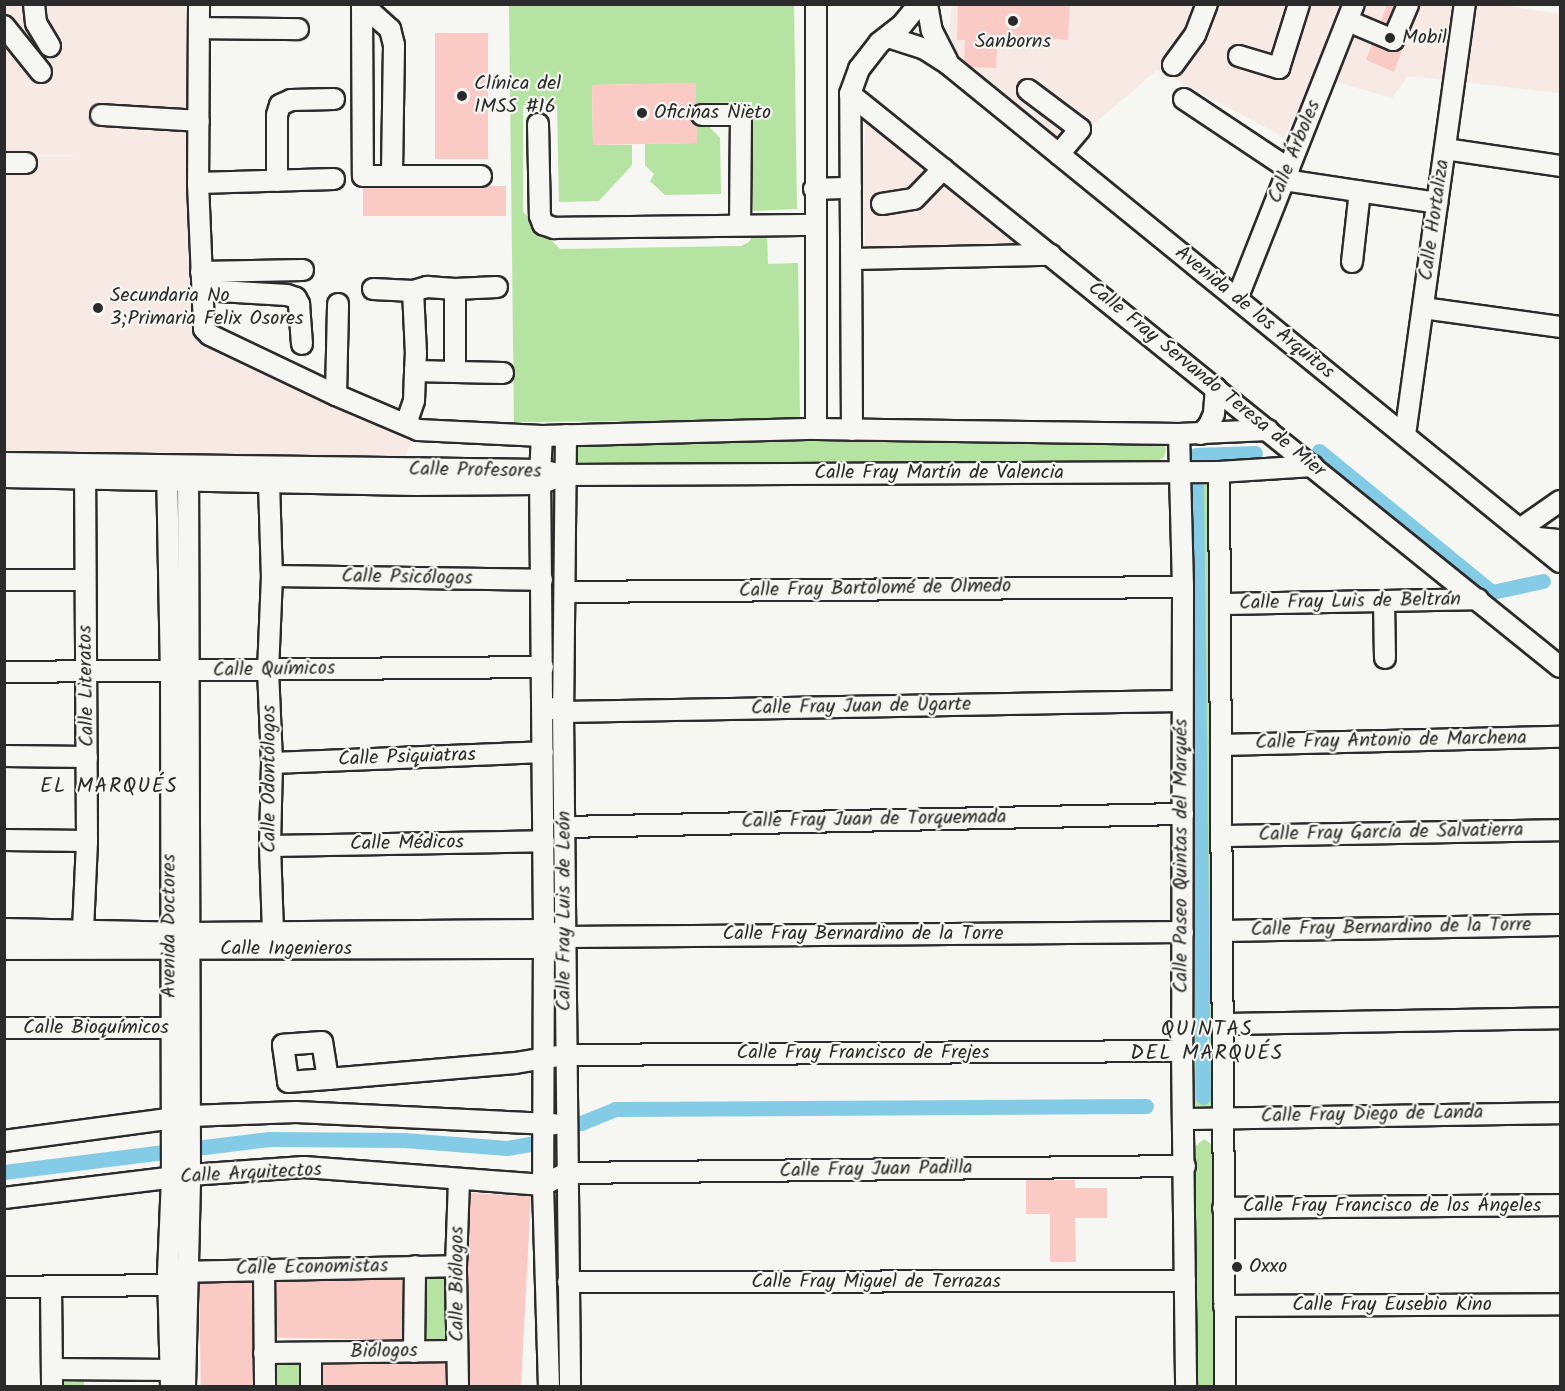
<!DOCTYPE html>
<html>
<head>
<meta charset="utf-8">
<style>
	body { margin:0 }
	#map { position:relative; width:1565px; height:1391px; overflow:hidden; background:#f6f6f2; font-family:Kalam,sans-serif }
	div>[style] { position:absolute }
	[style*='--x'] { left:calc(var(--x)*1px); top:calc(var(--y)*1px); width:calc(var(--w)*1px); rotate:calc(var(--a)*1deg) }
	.built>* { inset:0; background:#f7e9e4; transform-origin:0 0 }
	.green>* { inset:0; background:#b5e3a1; transform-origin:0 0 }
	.canal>* { height:15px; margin:-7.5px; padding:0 7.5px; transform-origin:7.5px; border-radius:7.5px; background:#84cbe5 }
	.building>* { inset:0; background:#facac5; transform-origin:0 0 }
	.roads { filter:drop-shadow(2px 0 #2b2b2b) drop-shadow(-2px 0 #2b2b2b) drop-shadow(0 2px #2b2b2b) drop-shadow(0 -2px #2b2b2b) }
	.minor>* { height:20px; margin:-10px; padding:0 10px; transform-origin:10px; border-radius:10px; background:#f6f6f2 }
	.dots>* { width:16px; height:16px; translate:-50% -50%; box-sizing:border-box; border:3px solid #f6f6f2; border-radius:50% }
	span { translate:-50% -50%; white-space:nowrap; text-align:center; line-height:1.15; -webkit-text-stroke:4.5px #f6f6f2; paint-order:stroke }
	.poi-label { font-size:20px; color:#2b2b2b }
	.left { translate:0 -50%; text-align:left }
	.street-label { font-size:20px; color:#2b2b2b }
	.neighbourhood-label { font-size:21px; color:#2b2b2b; letter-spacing:1.5px }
	.frame { position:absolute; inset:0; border:6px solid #2b2b2b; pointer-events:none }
</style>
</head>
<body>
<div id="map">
	<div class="built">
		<i style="left:4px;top:5px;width:182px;height:150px"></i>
		<i style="clip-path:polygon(952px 5px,1501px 5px,1560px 14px,1560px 93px,1408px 76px,1392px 98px,1315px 76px,1284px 137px,1157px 70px,1064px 149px,964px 70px,949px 34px)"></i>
		<i style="clip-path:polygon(866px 122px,1016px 244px,1004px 251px,865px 249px,862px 177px)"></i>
		<i style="clip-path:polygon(188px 153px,190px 290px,192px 326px,198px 334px,415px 436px,401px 464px,5px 460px,4px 157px)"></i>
	</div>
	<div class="green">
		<i style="clip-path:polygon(509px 5px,794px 5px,797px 209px,753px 211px,752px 102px,696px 103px,695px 83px,592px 85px,593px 145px,632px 145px,632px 165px,599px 201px,559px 202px,557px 105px,523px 105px,523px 212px,560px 249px,742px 246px,749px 242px,753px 234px,767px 233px,768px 264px,798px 263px,800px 420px,514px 422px)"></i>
		<i style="clip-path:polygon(697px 122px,709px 126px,720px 138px,721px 194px,665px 195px,650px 181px,654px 174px,645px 165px,645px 144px,697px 143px)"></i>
		<i style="clip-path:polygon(1157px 438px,1163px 442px,1166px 450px,1164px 457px,1158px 461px,584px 466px,575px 463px,575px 445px,583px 442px)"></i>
		<i style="clip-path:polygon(1189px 475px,1206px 475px,1211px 485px,1215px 1103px,1203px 1111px,1191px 1107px)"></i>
		<i style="clip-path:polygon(1204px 1139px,1216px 1148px,1218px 1386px,1191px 1386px,1191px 1150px)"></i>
		<i style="left:423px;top:1275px;width:24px;height:64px"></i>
		<i style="left:308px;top:1355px;width:31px;height:39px;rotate:90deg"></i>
		<i style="left:84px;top:1375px;width:11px;height:25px;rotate:90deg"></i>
	</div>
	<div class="canal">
		<i style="--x:1319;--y:451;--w:223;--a:39.2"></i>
		<i style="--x:1492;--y:592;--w:52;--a:-12.2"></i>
		<i style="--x:1196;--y:455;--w:59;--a:-1.9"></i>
		<i style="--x:1196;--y:483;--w:614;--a:89.35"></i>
		<i style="--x:581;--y:1123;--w:37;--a:-22"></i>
		<i style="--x:615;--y:1109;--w:531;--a:-0.32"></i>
		<i style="--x:4;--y:1172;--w:267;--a:-7.1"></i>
		<i style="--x:269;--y:1139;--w:135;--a:0.4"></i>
		<i style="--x:404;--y:1140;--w:103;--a:4.4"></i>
		<i style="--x:507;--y:1148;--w:23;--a:-10"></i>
	</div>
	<div class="building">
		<i style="clip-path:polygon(958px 4px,1070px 4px,1068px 40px,998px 36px,996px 68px,970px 67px,964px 62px,965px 40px,957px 40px)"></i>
		<i style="clip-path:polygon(1387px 4px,1394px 7px,1387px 24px,1381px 22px)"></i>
		<i style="left:435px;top:33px;width:53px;height:126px"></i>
		<i style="clip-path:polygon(1372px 44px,1394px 52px,1404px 45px,1394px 72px,1366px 60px)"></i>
		<i style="clip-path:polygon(696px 83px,696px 105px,690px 116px,697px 126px,697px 143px,593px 145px,592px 85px)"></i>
		<i style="clip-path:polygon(487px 186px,506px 186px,506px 216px,363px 216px,363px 188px)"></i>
		<i style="clip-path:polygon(1026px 1180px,1075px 1180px,1075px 1188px,1107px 1188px,1107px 1218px,1075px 1218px,1076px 1262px,1050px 1262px,1050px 1214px,1026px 1214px)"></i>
		<i style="left:471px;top:1193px;width:60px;height:193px;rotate:3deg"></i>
		<i style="left:403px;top:1279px;width:61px;height:127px;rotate:91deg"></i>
		<i style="left:252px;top:1282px;width:104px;height:53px;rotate:89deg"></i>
		<i style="left:446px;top:1363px;width:23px;height:123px;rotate:90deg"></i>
	</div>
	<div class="roads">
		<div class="minor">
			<i style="--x:34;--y:4;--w:19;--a:84"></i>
			<i style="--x:36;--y:23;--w:27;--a:59"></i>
			<i style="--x:199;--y:4;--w:179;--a:90.3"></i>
			<i style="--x:198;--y:183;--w:146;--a:87.6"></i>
			<i style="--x:204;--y:329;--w:8;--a:45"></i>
			<i style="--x:210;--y:335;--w:140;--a:25.5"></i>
			<i style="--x:336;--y:395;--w:89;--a:23.1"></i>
			<i style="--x:418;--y:430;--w:124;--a:2.8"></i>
			<i style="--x:542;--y:436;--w:274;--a:-1.5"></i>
			<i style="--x:816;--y:429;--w:363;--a:0.8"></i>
			<i style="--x:1179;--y:434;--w:89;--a:-2.6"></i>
			<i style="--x:362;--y:4;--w:38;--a:42"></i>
			<i style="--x:390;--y:29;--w:16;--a:76"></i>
			<i style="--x:394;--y:45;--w:131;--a:90.9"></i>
			<i style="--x:816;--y:4;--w:425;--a:90"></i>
			<i style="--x:927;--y:4;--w:27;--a:80"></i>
			<i style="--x:932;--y:31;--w:34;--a:63"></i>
			<i style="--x:362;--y:5;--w:171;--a:89.7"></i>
			<i style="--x:363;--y:176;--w:118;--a:0"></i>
			<i style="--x:1348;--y:21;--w:49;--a:22.9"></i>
			<i style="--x:1393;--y:40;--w:39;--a:-67"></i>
			<i style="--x:4;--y:26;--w:59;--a:51.2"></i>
			<i style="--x:199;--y:28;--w:99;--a:0.6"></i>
			<i style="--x:888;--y:37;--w:39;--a:18"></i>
			<i style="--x:925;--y:49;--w:27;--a:33"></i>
			<i style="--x:948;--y:64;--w:789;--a:39.14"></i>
			<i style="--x:1239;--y:56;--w:42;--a:16.7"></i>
			<i style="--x:1279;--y:68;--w:67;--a:-72.6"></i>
			<i style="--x:1173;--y:65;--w:37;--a:-54"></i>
			<i style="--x:1195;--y:35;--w:33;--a:-69"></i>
			<i style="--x:1028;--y:90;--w:65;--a:36.9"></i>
			<i style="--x:1080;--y:129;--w:33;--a:130"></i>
			<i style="--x:850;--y:94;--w:912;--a:38.9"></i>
			<i style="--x:1184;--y:99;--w:126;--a:33.7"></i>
			<i style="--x:101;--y:115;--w:98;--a:3.5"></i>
			<i style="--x:702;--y:115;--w:39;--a:0"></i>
			<i style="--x:741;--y:115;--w:110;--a:90.5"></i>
			<i style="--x:538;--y:124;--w:92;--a:88.8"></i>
			<i style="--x:540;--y:216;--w:9;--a:69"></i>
			<i style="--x:543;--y:224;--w:12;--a:20"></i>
			<i style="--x:554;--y:228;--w:260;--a:-0.7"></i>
			<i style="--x:1445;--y:149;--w:116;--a:8.4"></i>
			<i style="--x:4;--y:163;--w:22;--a:0"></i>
			<i style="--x:1284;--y:180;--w:155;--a:8.5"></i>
			<i style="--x:277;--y:181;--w:66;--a:-90"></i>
			<i style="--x:277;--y:115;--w:10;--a:-73"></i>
			<i style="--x:280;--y:105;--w:12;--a:-24"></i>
			<i style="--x:291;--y:100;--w:43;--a:-1.3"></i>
			<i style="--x:198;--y:183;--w:136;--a:-1.7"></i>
			<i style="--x:814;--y:189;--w:37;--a:-2"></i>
			<i style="--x:882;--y:204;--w:32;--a:-9"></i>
			<i style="--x:914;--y:199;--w:42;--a:-46"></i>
			<i style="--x:853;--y:259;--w:198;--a:-1.2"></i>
			<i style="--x:1352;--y:262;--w:71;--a:-83.6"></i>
			<i style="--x:201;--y:272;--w:102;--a:-1.1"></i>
			<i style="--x:373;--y:289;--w:40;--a:2.9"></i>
			<i style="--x:455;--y:289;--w:42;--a:-2.7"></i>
			<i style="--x:202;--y:290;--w:85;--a:3.4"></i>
			<i style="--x:287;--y:295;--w:9;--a:18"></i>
			<i style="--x:296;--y:298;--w:7;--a:63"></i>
			<i style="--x:299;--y:304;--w:40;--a:85.7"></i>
			<i style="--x:1237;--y:299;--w:317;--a:-68.4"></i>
			<i style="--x:1423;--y:308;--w:138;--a:7.9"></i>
			<i style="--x:455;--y:372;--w:48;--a:1.2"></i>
			<i style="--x:336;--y:395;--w:91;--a:-88.7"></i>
			<i style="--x:406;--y:424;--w:24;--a:-71"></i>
			<i style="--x:414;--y:401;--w:30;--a:-88"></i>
			<i style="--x:415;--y:371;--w:17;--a:-87"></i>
			<i style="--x:416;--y:354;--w:63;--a:-92.7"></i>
			<i style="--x:413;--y:291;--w:15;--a:-16"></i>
			<i style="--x:427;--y:287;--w:28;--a:4"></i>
			<i style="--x:455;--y:289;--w:83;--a:90"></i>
			<i style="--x:455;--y:372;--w:40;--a:-178.6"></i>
			<i style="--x:852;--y:430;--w:336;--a:-90.3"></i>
			<i style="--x:850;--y:94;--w:27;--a:-70"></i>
			<i style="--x:859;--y:69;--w:33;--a:-52"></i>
			<i style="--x:879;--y:43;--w:29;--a:-38"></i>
			<i style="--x:902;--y:25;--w:27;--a:-51"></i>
			<i style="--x:1179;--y:434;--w:153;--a:88.5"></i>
			<i style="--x:1183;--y:587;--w:464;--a:90.1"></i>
			<i style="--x:1182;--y:1051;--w:335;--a:89.3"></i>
			<i style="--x:1201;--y:434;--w:12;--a:-48"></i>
			<i style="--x:1209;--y:425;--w:12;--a:-66"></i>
			<i style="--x:1214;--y:414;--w:26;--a:-86"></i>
			<i style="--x:566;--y:435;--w:277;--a:90.6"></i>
			<i style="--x:563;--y:712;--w:674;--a:89.4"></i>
			<i style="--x:1405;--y:435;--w:435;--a:-82.1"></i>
			<i style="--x:542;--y:436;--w:34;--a:93"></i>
			<i style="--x:540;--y:470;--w:460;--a:89.5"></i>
			<i style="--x:544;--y:930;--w:255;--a:90.2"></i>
			<i style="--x:543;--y:1185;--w:201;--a:88.3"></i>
			<i style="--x:4;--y:463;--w:536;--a:0.75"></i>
			<i style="--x:540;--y:470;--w:25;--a:12"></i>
			<i style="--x:564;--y:475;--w:655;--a:-0.26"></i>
			<i style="--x:1219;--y:472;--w:94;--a:-3.7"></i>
			<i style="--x:167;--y:466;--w:205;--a:88.9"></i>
			<i style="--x:171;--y:671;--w:507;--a:89.89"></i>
			<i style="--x:172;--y:1178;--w:94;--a:92.4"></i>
			<i style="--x:168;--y:1272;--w:114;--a:88.5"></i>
			<i style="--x:1219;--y:472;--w:914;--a:89.62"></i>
			<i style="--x:4;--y:477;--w:412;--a:1.1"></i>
			<i style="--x:416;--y:485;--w:124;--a:-0.5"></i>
			<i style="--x:540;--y:484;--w:14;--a:-21"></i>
			<i style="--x:269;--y:483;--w:93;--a:88.2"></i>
			<i style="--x:272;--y:576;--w:94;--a:92.4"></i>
			<i style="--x:268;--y:670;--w:93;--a:87.5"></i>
			<i style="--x:272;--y:763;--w:83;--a:91.4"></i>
			<i style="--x:270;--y:846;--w:85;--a:88"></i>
			<i style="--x:1520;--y:529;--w:49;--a:-35"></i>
			<i style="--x:1529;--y:537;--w:31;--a:6"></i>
			<i style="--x:272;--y:576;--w:270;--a:0.8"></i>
			<i style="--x:4;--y:580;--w:80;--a:0"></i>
			<i style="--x:566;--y:592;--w:617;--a:-0.46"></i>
			<i style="--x:1384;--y:601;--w:57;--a:89"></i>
			<i style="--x:1222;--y:604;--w:256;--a:-1.1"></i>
			<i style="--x:4;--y:672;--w:539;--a:-0.53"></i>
			<i style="--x:551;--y:708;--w:13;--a:18"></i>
			<i style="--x:563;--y:712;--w:618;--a:-1.02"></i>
			<i style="--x:1221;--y:745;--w:339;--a:-1.4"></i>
			<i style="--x:4;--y:756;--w:83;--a:0.7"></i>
			<i style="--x:272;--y:763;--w:271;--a:-2.3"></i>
			<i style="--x:565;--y:827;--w:618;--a:-1.21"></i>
			<i style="--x:1222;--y:836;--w:338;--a:-1"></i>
			<i style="--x:4;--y:840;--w:83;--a:0.7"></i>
			<i style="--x:270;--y:846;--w:274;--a:-1"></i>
			<i style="--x:4;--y:929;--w:185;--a:1.2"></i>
			<i style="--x:189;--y:933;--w:355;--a:-0.5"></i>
			<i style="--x:544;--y:930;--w:21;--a:19"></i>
			<i style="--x:564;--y:937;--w:619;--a:-0.46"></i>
			<i style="--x:83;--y:930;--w:89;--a:-87.4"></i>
			<i style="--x:87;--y:841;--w:362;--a:-90.3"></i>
			<i style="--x:1222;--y:931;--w:338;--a:-1"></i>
			<i style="--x:4;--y:949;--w:540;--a:-0.11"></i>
			<i style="--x:544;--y:948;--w:13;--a:-29"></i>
			<i style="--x:1223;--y:1024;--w:337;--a:-1"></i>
			<i style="--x:4;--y:1028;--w:178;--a:0"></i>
			<i style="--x:328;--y:1079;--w:37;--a:-99"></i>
			<i style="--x:322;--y:1042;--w:39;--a:176"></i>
			<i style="--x:283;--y:1045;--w:37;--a:82"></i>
			<i style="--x:288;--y:1082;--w:40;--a:-4.3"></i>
			<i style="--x:328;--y:1079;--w:188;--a:-4.9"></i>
			<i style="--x:515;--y:1063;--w:51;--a:-9.1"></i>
			<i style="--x:565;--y:1055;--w:617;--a:-0.37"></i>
			<i style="--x:1184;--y:1119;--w:376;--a:-0.9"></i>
			<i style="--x:4;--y:1141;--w:188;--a:-7.7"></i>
			<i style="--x:190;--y:1116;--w:106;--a:-2.2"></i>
			<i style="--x:296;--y:1112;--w:259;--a:2.7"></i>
			<i style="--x:4;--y:1198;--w:187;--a:-7"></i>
			<i style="--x:190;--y:1175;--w:114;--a:-4"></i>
			<i style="--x:304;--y:1167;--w:240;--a:4.3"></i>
			<i style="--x:543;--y:1185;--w:27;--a:-27"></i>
			<i style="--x:567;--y:1173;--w:618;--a:-0.65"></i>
			<i style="--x:1223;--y:1208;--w:337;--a:-0.5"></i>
			<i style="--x:264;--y:1268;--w:118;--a:89.5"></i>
			<i style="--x:174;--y:1272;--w:282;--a:-1.2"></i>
			<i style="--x:568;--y:1282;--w:617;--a:-0.09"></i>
			<i style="--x:51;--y:1286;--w:100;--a:89.4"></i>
			<i style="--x:4;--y:1287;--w:165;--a:-0.7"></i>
			<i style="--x:1224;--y:1306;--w:336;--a:-0.3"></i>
			<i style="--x:414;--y:1352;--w:86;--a:-89.3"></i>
			<i style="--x:264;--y:1353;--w:193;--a:-0.6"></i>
			<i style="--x:52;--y:1369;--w:119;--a:0.5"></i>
			<i style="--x:185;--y:1386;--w:211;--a:-88.6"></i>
			<i style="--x:190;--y:1175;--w:708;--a:-90.16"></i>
			<i style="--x:311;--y:1386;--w:33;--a:-90"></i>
			<i style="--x:458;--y:1386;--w:120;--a:-91"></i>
			<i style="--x:456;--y:1266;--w:85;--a:-88"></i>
		</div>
	</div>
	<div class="dots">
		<i style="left:1013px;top:21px;background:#2b2b2b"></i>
		<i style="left:1390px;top:38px;background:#2b2b2b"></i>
		<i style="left:462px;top:96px;background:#2b2b2b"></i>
		<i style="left:642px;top:113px;background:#2b2b2b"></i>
		<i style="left:98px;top:308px;background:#2b2b2b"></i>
		<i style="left:1237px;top:1267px;background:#2b2b2b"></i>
	</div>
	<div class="poi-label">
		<span class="left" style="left:1402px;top:38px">Mobil</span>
		<span style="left:1013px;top:42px">Sanborns</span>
		<span class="left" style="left:474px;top:96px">Clínica del<br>IMSS #16</span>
		<span class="left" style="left:654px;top:113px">Oficinas Nieto</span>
		<span class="left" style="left:110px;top:308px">Secundaria No<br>3;Primaria Felix Osores</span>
		<span class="left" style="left:1249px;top:1267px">Oxxo</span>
	</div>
	<div class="street-label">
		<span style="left:1295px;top:152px;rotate:-68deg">Calle Árboles</span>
		<span style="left:1435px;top:220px;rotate:-82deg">Calle Hortaliza</span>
		<span style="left:1254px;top:313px;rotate:39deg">Avenida de los Arquitos</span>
		<span style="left:1206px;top:380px;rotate:39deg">Calle Fray Servando Teresa de Mier</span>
		<span style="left:475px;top:471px;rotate:1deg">Calle Profesores</span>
		<span style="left:939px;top:473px">Calle Fray Martín de Valencia</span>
		<span style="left:407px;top:578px;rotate:1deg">Calle Psicólogos</span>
		<span style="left:875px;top:589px;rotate:-1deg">Calle Fray Bartolomé de Olmedo</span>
		<span style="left:1350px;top:602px;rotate:-1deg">Calle Fray Luis de Beltrán</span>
		<span style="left:274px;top:670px;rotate:-1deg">Calle Químicos</span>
		<span style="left:87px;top:686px;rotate:-91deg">Calle Literatos</span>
		<span style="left:861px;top:707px;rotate:-1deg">Calle Fray Juan de Ugarte</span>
		<span style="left:1391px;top:741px;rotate:-1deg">Calle Fray Antonio de Marchena</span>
		<span style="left:407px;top:758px;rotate:-2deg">Calle Psiquiatras</span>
		<span style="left:270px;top:779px;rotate:-90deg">Calle Odontólogos</span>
		<span style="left:874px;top:820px;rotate:-1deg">Calle Fray Juan de Torquemada</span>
		<span style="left:1391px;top:833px;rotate:-1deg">Calle Fray García de Salvatierra</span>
		<span style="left:407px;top:844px;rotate:-1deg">Calle Médicos</span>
		<span style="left:1182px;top:856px;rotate:-90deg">Calle Paseo Quintas del Marqués</span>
		<span style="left:565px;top:911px;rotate:-90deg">Calle Fray Luis de León</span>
		<span style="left:170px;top:926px;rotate:-90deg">Avenida Doctores</span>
		<span style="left:1391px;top:928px;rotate:-1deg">Calle Fray Bernardino de la Torre</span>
		<span style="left:863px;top:934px">Calle Fray Bernardino de la Torre</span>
		<span style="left:286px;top:949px">Calle Ingenieros</span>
		<span style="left:96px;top:1028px">Calle Bioquímicos</span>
		<span style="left:863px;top:1053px">Calle Fray Francisco de Frejes</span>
		<span style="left:1372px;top:1115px;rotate:-1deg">Calle Fray Diego de Landa</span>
		<span style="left:876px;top:1170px;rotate:-1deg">Calle Fray Juan Padilla</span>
		<span style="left:251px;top:1174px;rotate:-3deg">Calle Arquitectos</span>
		<span style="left:1392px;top:1206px">Calle Fray Francisco de los Ángeles</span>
		<span style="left:312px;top:1268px;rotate:-1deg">Calle Economistas</span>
		<span style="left:876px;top:1282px">Calle Fray Miguel de Terrazas</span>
		<span style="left:458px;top:1284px;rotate:-90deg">Calle Biólogos</span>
		<span style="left:1392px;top:1305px">Calle Fray Eusebio Kino</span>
		<span style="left:384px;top:1352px;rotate:-1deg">Biólogos</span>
	</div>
	<div class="neighbourhood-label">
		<span style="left:109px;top:787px">EL MARQUÉS</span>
		<span style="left:1207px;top:1042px">QUINTAS<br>DEL MARQUÉS</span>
	</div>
	<div class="frame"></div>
</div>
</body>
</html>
